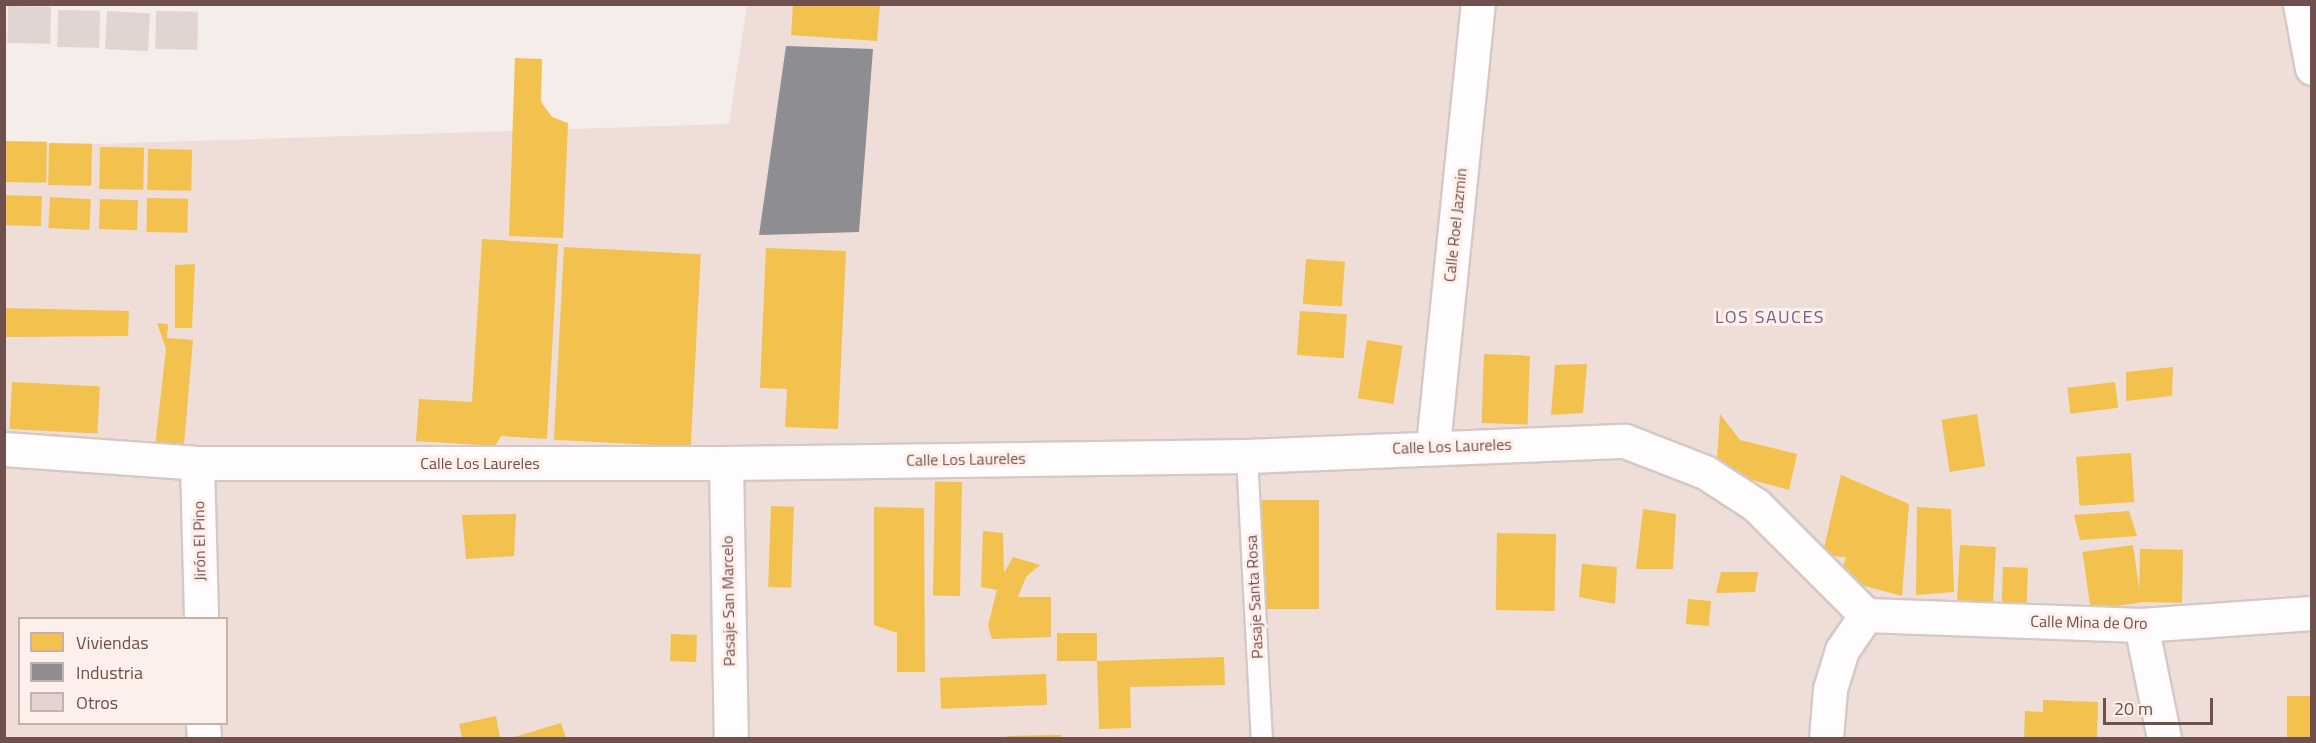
<!DOCTYPE html>
<html>
<head>
<meta charset="utf-8">
<style>
	body { margin:0 }
	#map { position:relative; width:2316px; height:743px; overflow:hidden; background:#f5ede9; font-family:"Titillium Web",sans-serif }
	div>[style] { position:absolute }
	[style*='--x'] { left:calc(var(--x)*1px); top:calc(var(--y)*1px); width:calc(var(--w)*1px); rotate:calc(var(--a)*1deg) }
	.residential>* { inset:0; background:#eeded7 }
	.homes>* { inset:0; background:#f2c14e; transform-origin:0 0 }
	.industry>* { inset:0; background:#8d8d92 }
	.building>* { inset:0; background:#e1d4d1; transform-origin:0 0 }
	.roads { filter:drop-shadow(2px 0 #d4c9c6) drop-shadow(-2px 0 #d4c9c6) drop-shadow(0 2px #d4c9c6) drop-shadow(0 -2px #d4c9c6) }
	.service>* { height:20px; margin:-10px; padding:0 10px; transform-origin:10px; border-radius:10px; background:#fefcfc }
	.minor>* { height:33px; margin:-16.5px; padding:0 16.5px; transform-origin:16.5px; border-radius:16.5px; background:#fefcfc }
	span { translate:-50% -50%; white-space:nowrap; text-align:center; line-height:1.15; -webkit-text-stroke:6px #fdf0ea; paint-order:stroke }
	.street-label { font-size:16px; color:#70504c }
	.neighbourhood-label { font-size:18px; color:#74648c; letter-spacing:1.5px }
	.frame { position:absolute; inset:0; border:6px solid #70504c; pointer-events:none }
	.legend { position:absolute; left:18px; top:617px; width:210px; height:108px; box-sizing:border-box; background:#fdf0ea; border:2px solid #c5b0ab; margin:0; padding:8px 10px; list-style:none; font-size:18px; color:#70504c }
	.legend li { display:flex; align-items:center; gap:12px; height:30px }
	.legend b { width:30px; border:2px solid #c5b0ab }
	.scale { position:absolute; left:2103px; top:698px; width:110px; height:27px; box-sizing:border-box; border:3px solid #70504c; border-top:0; padding-left:8px; font-size:18px; line-height:21px; white-space:nowrap; color:#70504c; -webkit-text-stroke:4px #fdf0ea; paint-order:stroke }
</style>
</head>
<body>
<div id="map">
	<div class="residential">
		<i style="clip-path:polygon(evenodd,747px 5px,2311px 5px,2311px 738px,5px 738px,4px 147px,729px 124px,747px 5px,20px 618px,226px 618px,226px 724px,20px 724px,20px 618px)"></i>
	</div>
	<div class="homes">
		<i style="clip-path:polygon(793px 4px,880px 4px,877px 41px,791px 35px)"></i>
		<i style="clip-path:polygon(515px 58px,542px 59px,541px 102px,552px 117px,568px 123px,563px 238px,509px 236px)"></i>
		<i style="left:4px;top:141px;width:43px;height:41px;rotate:1deg"></i>
		<i style="left:49px;top:143px;width:43px;height:42px;rotate:1deg"></i>
		<i style="left:100px;top:147px;width:44px;height:42px;rotate:1deg"></i>
		<i style="left:148px;top:149px;width:44px;height:41px;rotate:1deg"></i>
		<i style="left:4px;top:195px;width:38px;height:30px;rotate:2deg"></i>
		<i style="left:50px;top:197px;width:41px;height:31px;rotate:3deg"></i>
		<i style="left:147px;top:198px;width:41px;height:34px;rotate:1deg"></i>
		<i style="left:100px;top:199px;width:38px;height:30px;rotate:2deg"></i>
		<i style="clip-path:polygon(482px 239px,558px 244px,547px 439px,501px 436px,495px 446px,416px 441px,419px 399px,472px 402px)"></i>
		<i style="left:564px;top:247px;width:137px;height:193px;rotate:3deg"></i>
		<i style="clip-path:polygon(766px 248px,846px 251px,838px 429px,785px 427px,787px 389px,760px 388px)"></i>
		<i style="left:1306px;top:259px;width:39px;height:45px;rotate:4deg"></i>
		<i style="clip-path:polygon(195px 264px,192px 328px,175px 328px,175px 265px)"></i>
		<i style="clip-path:polygon(4px 308px,129px 311px,128px 336px,4px 337px)"></i>
		<i style="left:1300px;top:311px;width:47px;height:44px;rotate:4deg"></i>
		<i style="clip-path:polygon(157px 323px,168px 324px,167px 338px,193px 340px,184px 445px,173px 457px,154px 455px,166px 349px)"></i>
		<i style="left:1367px;top:340px;width:36px;height:59px;rotate:9deg"></i>
		<i style="left:1484px;top:354px;width:46px;height:69px;rotate:2deg"></i>
		<i style="clip-path:polygon(1587px 364px,1583px 413px,1551px 415px,1555px 365px)"></i>
		<i style="clip-path:polygon(2173px 367px,2172px 396px,2126px 401px,2126px 372px)"></i>
		<i style="left:12px;top:382px;width:88px;height:47px;rotate:3deg"></i>
		<i style="left:2115px;top:382px;width:26px;height:48px;rotate:83deg"></i>
		<i style="clip-path:polygon(1720px 414px,1740px 440px,1797px 454px,1789px 490px,1745px 478px,1717px 459px)"></i>
		<i style="left:1977px;top:414px;width:53px;height:36px;rotate:81deg"></i>
		<i style="left:2131px;top:453px;width:49px;height:55px;rotate:86deg"></i>
		<i style="clip-path:polygon(1841px 475px,1909px 504px,1902px 596px,1839px 579px,1846px 557px,1822px 556px)"></i>
		<i style="left:962px;top:482px;width:114px;height:27px;rotate:91deg"></i>
		<i style="left:1261px;top:500px;width:58px;height:109px"></i>
		<i style="left:771px;top:506px;width:23px;height:81px;rotate:2deg"></i>
		<i style="clip-path:polygon(874px 507px,924px 508px,925px 672px,897px 672px,897px 633px,874px 625px)"></i>
		<i style="clip-path:polygon(1917px 507px,1951px 509px,1954px 592px,1916px 595px)"></i>
		<i style="clip-path:polygon(1643px 509px,1676px 514px,1673px 569px,1636px 569px)"></i>
		<i style="clip-path:polygon(2129px 511px,2137px 536px,2080px 540px,2074px 515px)"></i>
		<i style="clip-path:polygon(516px 514px,514px 556px,466px 559px,462px 515px)"></i>
		<i style="clip-path:polygon(983px 531px,1003px 533px,1004px 573px,1013px 557px,1040px 565px,1026px 577px,1018px 597px,1051px 597px,1051px 637px,992px 639px,988px 626px,997px 590px,981px 587px)"></i>
		<i style="left:1497px;top:533px;width:59px;height:77px;rotate:1deg"></i>
		<i style="left:1960px;top:545px;width:36px;height:73px;rotate:3deg"></i>
		<i style="left:2133px;top:545px;width:58px;height:51px;rotate:82deg"></i>
		<i style="left:2140px;top:549px;width:43px;height:53px;rotate:1deg"></i>
		<i style="clip-path:polygon(1582px 564px,1617px 567px,1615px 604px,1579px 597px)"></i>
		<i style="left:2003px;top:567px;width:25px;height:37px;rotate:2deg"></i>
		<i style="clip-path:polygon(1721px 572px,1758px 572px,1755px 592px,1716px 593px)"></i>
		<i style="left:1688px;top:599px;width:23px;height:25px;rotate:5deg"></i>
		<i style="left:1097px;top:633px;width:28px;height:40px;rotate:90deg"></i>
		<i style="left:671px;top:634px;width:26px;height:27px;rotate:2deg"></i>
		<i style="clip-path:polygon(1224px 657px,1225px 685px,1130px 687px,1131px 728px,1099px 729px,1097px 661px)"></i>
		<i style="left:1046px;top:674px;width:31px;height:106px;rotate:88deg"></i>
		<i style="left:2287px;top:696px;width:25px;height:42px"></i>
		<i style="clip-path:polygon(2043px 700px,2098px 702px,2097px 738px,2024px 738px,2025px 711px,2043px 712px)"></i>
		<i style="clip-path:polygon(496px 716px,500px 738px,462px 738px,459px 724px)"></i>
		<i style="clip-path:polygon(561px 723px,566px 738px,511px 738px)"></i>
		<i style="clip-path:polygon(1061px 735px,1061px 738px,1007px 738px,1007px 736px)"></i>
	</div>
	<div class="industry">
		<i style="clip-path:polygon(786px 46px,873px 49px,859px 232px,759px 235px)"></i>
	</div>
	<div class="building">
		<i style="left:8px;top:6px;width:43px;height:37px;rotate:1deg"></i>
		<i style="left:58px;top:10px;width:42px;height:37px;rotate:1deg"></i>
		<i style="left:107px;top:11px;width:43px;height:38px;rotate:3deg"></i>
		<i style="left:156px;top:11px;width:42px;height:38px;rotate:1deg"></i>
	</div>
	<div class="roads">
		<div class="service">
			<i style="--x:1247;--y:456;--w:282;--a:87"></i>
		</div>
		<div class="minor">
			<i style="--x:2300;--y:4;--w:65;--a:79.4"></i>
			<i style="--x:1433;--y:445;--w:443;--a:-84.2"></i>
			<i style="--x:4;--y:449;--w:194;--a:4.1"></i>
			<i style="--x:197;--y:463;--w:529;--a:0"></i>
			<i style="--x:726;--y:463;--w:521;--a:-0.77"></i>
			<i style="--x:1247;--y:456;--w:378;--a:-2.3"></i>
			<i style="--x:1625;--y:441;--w:86;--a:21.2"></i>
			<i style="--x:1705;--y:472;--w:61;--a:32.9"></i>
			<i style="--x:1756;--y:505;--w:156;--a:45"></i>
			<i style="--x:197;--y:463;--w:155;--a:88.5"></i>
			<i style="--x:726;--y:463;--w:275;--a:89"></i>
			<i style="--x:1866;--y:615;--w:275;--a:2.1"></i>
			<i style="--x:2141;--y:625;--w:171;--a:-4"></i>
			<i style="--x:2141;--y:625;--w:115;--a:78.5"></i>
			<i style="--x:203;--y:724;--w:14;--a:86"></i>
			<i style="--x:1826;--y:738;--w:49;--a:-85.3"></i>
			<i style="--x:1830;--y:689;--w:41;--a:-72.9"></i>
			<i style="--x:1842;--y:650;--w:42;--a:-55.6"></i>
		</div>
	</div>
	<div class="street-label">
		<span style="left:1455px;top:225px;rotate:-84deg">Calle Roel Jazmin</span>
		<span style="left:1452px;top:446px;rotate:-2deg">Calle Los Laureles</span>
		<span style="left:966px;top:459px;rotate:-1deg">Calle Los Laureles</span>
		<span style="left:480px;top:463px">Calle Los Laureles</span>
		<span style="left:199px;top:541px;rotate:-91deg">Jirón El Pino</span>
		<span style="left:1254px;top:597px;rotate:-93deg">Pasaje Santa Rosa</span>
		<span style="left:728px;top:601px;rotate:-91deg">Pasaje San Marcelo</span>
		<span style="left:2089px;top:622px;rotate:1deg">Calle Mina de Oro</span>
	</div>
	<div class="neighbourhood-label">
		<span style="left:1770px;top:317px">LOS SAUCES</span>
	</div>
	<div class="frame"></div>
	<ul class="legend">
	<li><b style="height:16px;background:#f2c14e"></b>Viviendas</li>
	<li><b style="height:16px;background:#8d8d92"></b>Industria</li>
	<li><b style="height:16px;background:#e1d4d1"></b>Otros</li>
	</ul>
	<div class="scale">20 m</div>
</div>
</body>
</html>
